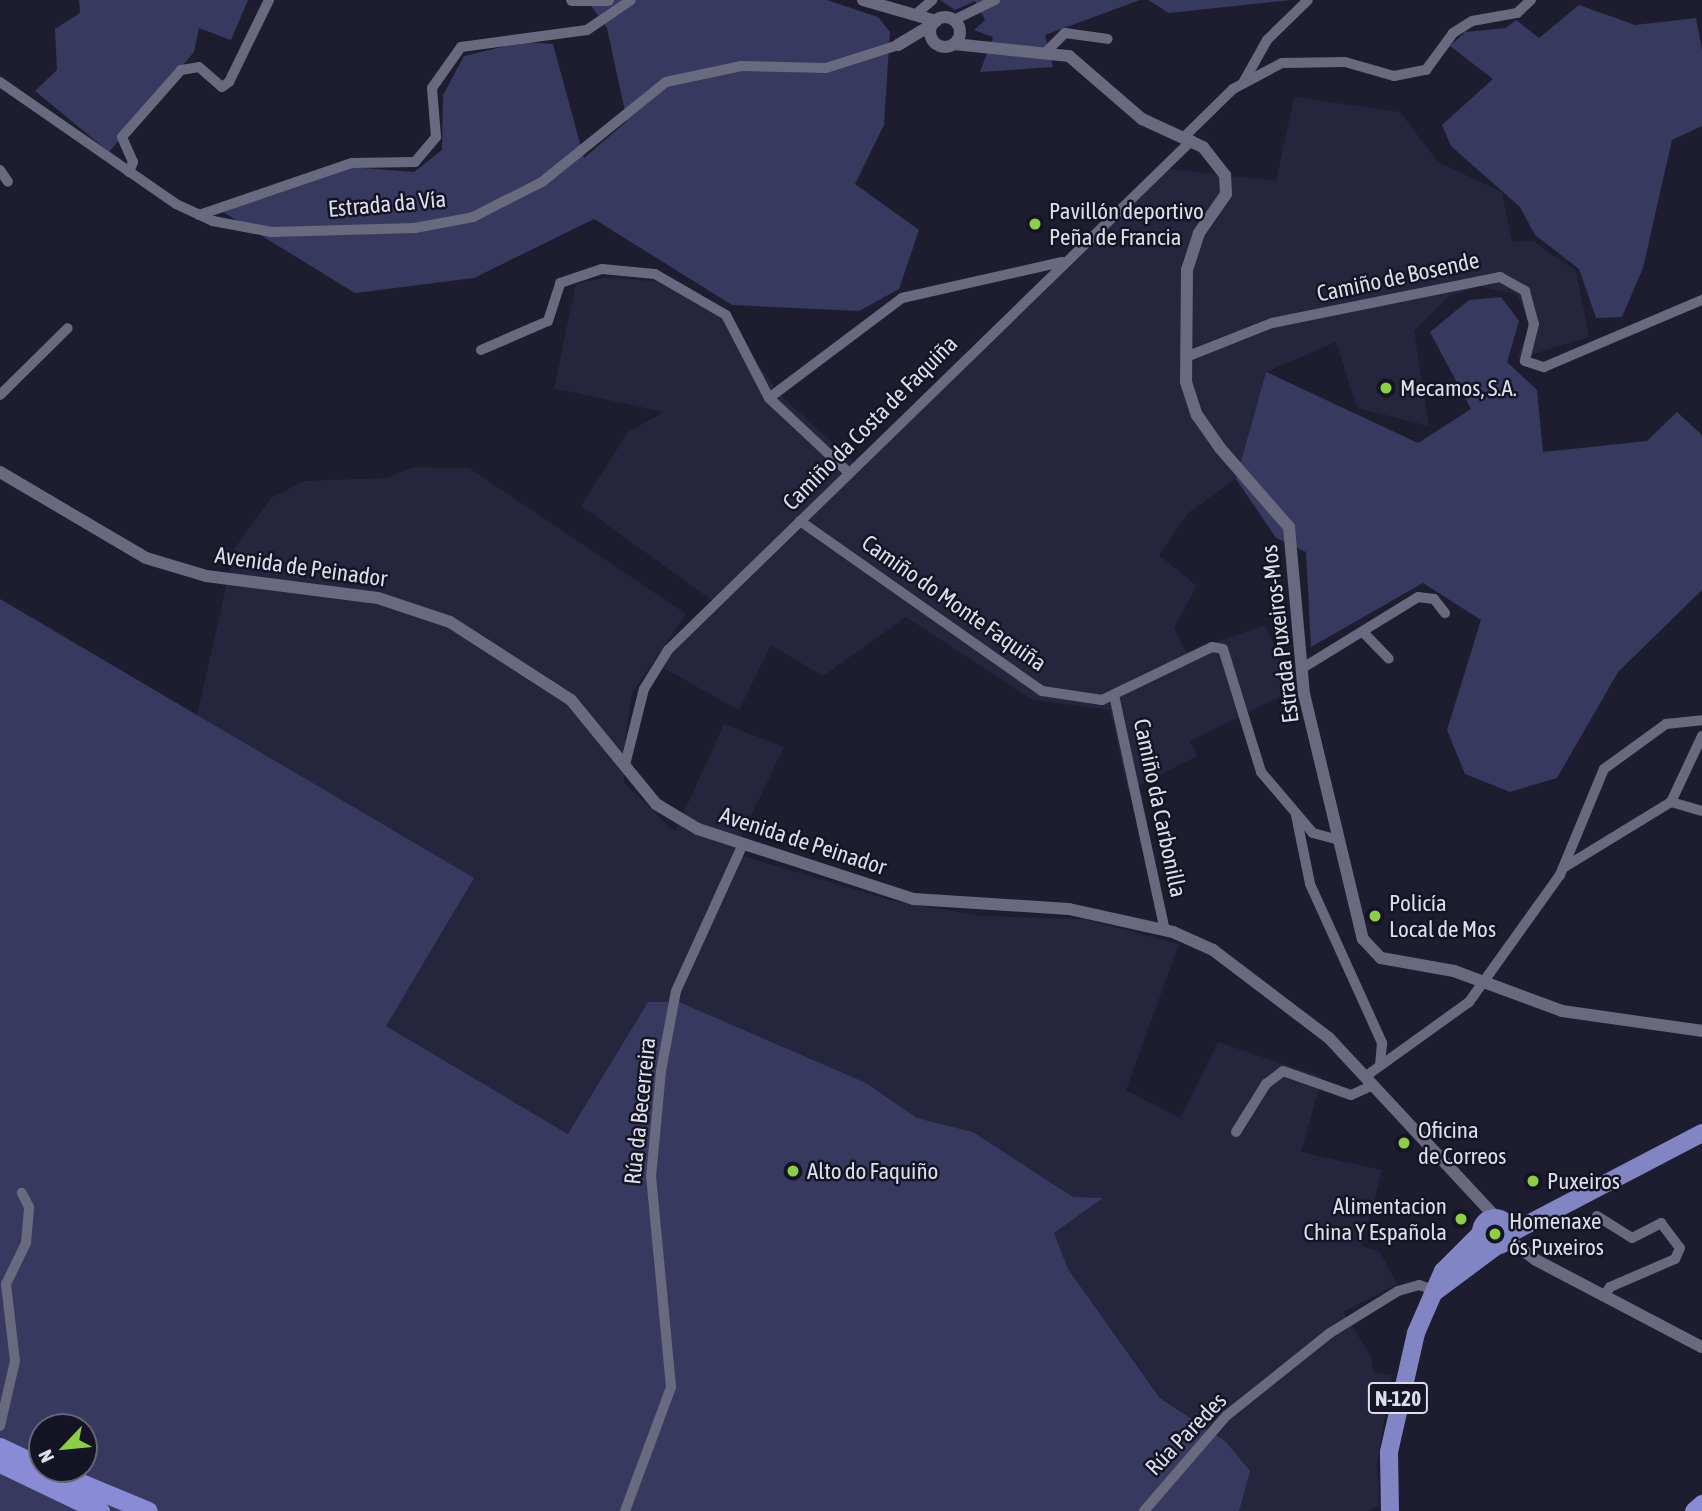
<!DOCTYPE html>
<html>
<head>
<meta charset="utf-8">
<style>
	body { margin:0 }
	#map { position:relative; width:1702px; height:1511px; overflow:hidden; background:#1d1d2f; font-family:"Asap Condensed",sans-serif }
	div>[style] { position:absolute }
	[style*='--x'] { left:calc(var(--x)*1px); top:calc(var(--y)*1px); width:calc(var(--w)*1px); rotate:calc(var(--a)*1deg) }
	.built>* { inset:0; background:#25263d }
	.green>* { inset:0; background:#38395e }
	.minor>* { height:10px; margin:-5px; padding:0 5px; transform-origin:5px; border-radius:5px; background:#696a80 }
	.tertiary>* { height:12px; margin:-6px; padding:0 6px; transform-origin:6px; border-radius:6px; background:#696a80 }
	.tertiary>.ring { margin:-6px; padding:0; box-sizing:content-box; background:none; border:12px solid #696a80; border-radius:50% }
	.trunk>* { height:18px; margin:-9px; padding:0 9px; transform-origin:9px; border-radius:9px; background:#8285c4 }
	.trunk>.ring { margin:-9px; padding:0; box-sizing:content-box; background:none; border:18px solid #8285c4; border-radius:50% }
	.motorway>* { height:19px; margin:-9.5px; padding:0 9.5px; transform-origin:9.5px; border-radius:9.5px; background:#898cd5 }
	.dots>* { width:19px; height:19px; translate:-50% -50%; box-sizing:border-box; border:4px solid #141425; border-radius:50% }
	span { translate:-50% -50%; white-space:nowrap; text-align:center; line-height:1.15; -webkit-text-stroke:5px #141425; paint-order:stroke }
	.shield-label span { padding:2px 5px; background:#141425; border:2px solid; border-radius:5px; -webkit-text-stroke-width:0 }
	.shield-label { font-size:21px; color:#dddeea; font-weight:700 }
	.street-label { font-size:23px; color:#dddeea }
	.poi-label { font-size:23px; color:#dddeea }
	.left { translate:0 -50%; text-align:left }
	.right { translate:-100% -50%; text-align:right }
	.north { position:absolute; left:28px; top:1413px; width:70px; height:70px; box-sizing:border-box; background:#141425; border:2px solid #646574; border-radius:50%; rotate:244deg; font-size:19px; font-weight:700; line-height:28px; text-align:center; color:#dddeea }
	.north::after { content:''; display:block; margin:auto; width:24px; height:32px; background:#8cce45; clip-path:polygon(50% 0,100% 100%,50% 72%,0 100%) }
</style>
</head>
<body>
<div id="map">
	<div class="built">
		<i style="clip-path:polygon(1294px 97px,1400px 112px,1438px 162px,1502px 192px,1512px 242px,1533px 241px,1576px 271px,1589px 337px,1517px 359px,1530px 325px,1517px 294px,1479px 286px,1448px 297px,1414px 331px,1429px 426px,1357px 408px,1336px 342px,1266px 372px,1236px 479px,1188px 513px,1159px 555px,1197px 586px,1174px 627px,1186px 653px,1265px 625px,1295px 689px,1190px 741px,1197px 756px,1128px 791px,1110px 710px,1033px 700px,906px 617px,823px 676px,771px 645px,739px 710px,656px 664px,716px 603px,581px 506px,628px 432px,664px 412px,554px 388px,576px 284px,607px 277px,671px 283px,728px 323px,781px 396px,860px 468px,1169px 169px,1276px 181px)"></i>
		<i style="clip-path:polygon(413px 467px,469px 468px,686px 614px,632px 693px,625px 740px,624px 783px,675px 832px,724px 724px,784px 747px,733px 853px,894px 901px,983px 916px,1083px 919px,1179px 944px,1126px 1090px,1180px 1118px,1218px 1042px,1322px 1077px,1301px 1152px,1382px 1170px,1362px 1246px,1380px 1252px,1397px 1284px,1343px 1312px,1372px 1358px,1373px 1372px,1392px 1375px,1377px 1463px,1379px 1505px,1368px 1511px,1239px 1511px,1225px 1441px,1161px 1398px,1068px 1269px,1054px 1233px,1102px 1199px,1073px 1197px,973px 1132px,917px 1118px,866px 1083px,648px 1002px,569px 1134px,386px 1026px,196px 720px,235px 548px,271px 498px,304px 481px,387px 478px)"></i>
	</div>
	<div class="green">
		<i style="clip-path:polygon(79px 0,248px 0,231px 40px,199px 28px,194px 52px,109px 152px,35px 91px,57px 70px,55px 29px,80px 13px)"></i>
		<i style="clip-path:polygon(587px 0,827px 0,878px 17px,890px 32px,884px 125px,855px 184px,919px 230px,899px 289px,859px 311px,732px 305px,594px 219px,474px 278px,355px 293px,223px 212px,350px 167px,414px 172px,442px 150px,443px 95px,464px 56px,523px 42px,553px 44px,584px 158px,627px 121px,607px 28px)"></i>
		<i style="clip-path:polygon(940px 0,1140px 0,1045px 35px,1053px 67px,980px 72px,993px 37px,974px 30px,985px 20px,975px 1px,955px 10px)"></i>
		<i style="clip-path:polygon(1148px 0,1292px 0,1169px 13px)"></i>
		<i style="clip-path:polygon(1579px 5px,1635px 25px,1696px 18px,1702px 50px,1702px 126px,1672px 140px,1643px 268px,1622px 317px,1596px 318px,1579px 269px,1535px 235px,1520px 207px,1451px 146px,1442px 125px,1493px 79px,1450px 46px,1465px 32px,1506px 28px,1516px 20px,1539px 38px)"></i>
		<i style="clip-path:polygon(1501px 297px,1519px 321px,1507px 362px,1537px 390px,1543px 452px,1647px 441px,1677px 412px,1702px 435px,1702px 590px,1618px 672px,1557px 778px,1510px 792px,1465px 774px,1447px 730px,1481px 620px,1423px 583px,1311px 647px,1306px 552px,1276px 538px,1236px 479px,1266px 372px,1418px 443px,1471px 409px,1430px 332px,1469px 300px)"></i>
		<i style="clip-path:polygon(evenodd,0 599px,474px 878px,386px 1026px,568px 1134px,648px 1002px,679px 1002px,866px 1083px,917px 1118px,973px 1132px,1073px 1197px,1103px 1198px,1054px 1233px,1068px 1269px,1160px 1398px,1225px 1441px,1250px 1471px,1239px 1511px,0 1511px,0 599px,42px 1427px,84px 1427px,84px 1469px,42px 1469px,42px 1427px)"></i>
	</div>
	<div class="minor">
		<i style="--x:915;--y:15;--w:23;--a:-41"></i>
		<i style="--x:954;--y:20;--w:46;--a:-26"></i>
		<i style="--x:1047;--y:51;--w:25;--a:-45"></i>
		<i style="--x:1065;--y:33;--w:43;--a:7.9"></i>
		<i style="--x:0;--y:82;--w:214;--a:34.7"></i>
		<i style="--x:176;--y:204;--w:41;--a:24.7"></i>
		<i style="--x:213;--y:221;--w:60;--a:10.6"></i>
		<i style="--x:272;--y:232;--w:143;--a:-1.6"></i>
		<i style="--x:415;--y:228;--w:59;--a:-10.7"></i>
		<i style="--x:473;--y:217;--w:77;--a:-26.9"></i>
		<i style="--x:542;--y:182;--w:159;--a:-38.9"></i>
		<i style="--x:666;--y:82;--w:77;--a:-12"></i>
		<i style="--x:741;--y:66;--w:85;--a:1.3"></i>
		<i style="--x:826;--y:68;--w:76;--a:-17.7"></i>
		<i style="--x:1243;--y:83;--w:49;--a:-60.8"></i>
		<i style="--x:1267;--y:40;--w:57;--a:-44.3"></i>
		<i style="--x:1185;--y:136;--w:67;--a:-44.4"></i>
		<i style="--x:1233;--y:89;--w:55;--a:-28"></i>
		<i style="--x:1282;--y:63;--w:63;--a:-0.9"></i>
		<i style="--x:1345;--y:62;--w:51;--a:15.9"></i>
		<i style="--x:1394;--y:76;--w:33;--a:-11"></i>
		<i style="--x:1426;--y:70;--w:46;--a:-53.9"></i>
		<i style="--x:1453;--y:33;--w:22;--a:-32"></i>
		<i style="--x:1472;--y:21;--w:46;--a:-10.1"></i>
		<i style="--x:1517;--y:13;--w:19;--a:-43"></i>
		<i style="--x:0;--y:170;--w:14;--a:56"></i>
		<i style="--x:129;--y:172;--w:11;--a:-68"></i>
		<i style="--x:133;--y:162;--w:27;--a:-114"></i>
		<i style="--x:122;--y:137;--w:89;--a:-48.6"></i>
		<i style="--x:181;--y:70;--w:18;--a:-9"></i>
		<i style="--x:199;--y:67;--w:30;--a:41"></i>
		<i style="--x:222;--y:87;--w:9;--a:-36"></i>
		<i style="--x:229;--y:82;--w:91;--a:-64"></i>
		<i style="--x:199;--y:215;--w:162;--a:-18.8"></i>
		<i style="--x:352;--y:163;--w:63;--a:-0.9"></i>
		<i style="--x:415;--y:162;--w:33;--a:-50"></i>
		<i style="--x:436;--y:137;--w:49;--a:-94.7"></i>
		<i style="--x:432;--y:88;--w:50;--a:-54.7"></i>
		<i style="--x:461;--y:47;--w:127;--a:-7.7"></i>
		<i style="--x:587;--y:30;--w:53;--a:-34.3"></i>
		<i style="--x:481;--y:350;--w:73;--a:-23.4"></i>
		<i style="--x:548;--y:321;--w:40;--a:-72"></i>
		<i style="--x:560;--y:283;--w:44;--a:-18.4"></i>
		<i style="--x:602;--y:269;--w:53;--a:5.4"></i>
		<i style="--x:655;--y:274;--w:82;--a:30"></i>
		<i style="--x:726;--y:315;--w:93;--a:62.6"></i>
		<i style="--x:769;--y:398;--w:107;--a:43.1"></i>
		<i style="--x:1186;--y:357;--w:92;--a:-21.6"></i>
		<i style="--x:1272;--y:323;--w:233;--a:-11.4"></i>
		<i style="--x:1500;--y:277;--w:29;--a:29"></i>
		<i style="--x:1525;--y:291;--w:34;--a:75"></i>
		<i style="--x:1534;--y:324;--w:38;--a:104"></i>
		<i style="--x:1525;--y:361;--w:20;--a:18"></i>
		<i style="--x:1544;--y:367;--w:172;--a:-23"></i>
		<i style="--x:0;--y:395;--w:95;--a:-44.6"></i>
		<i style="--x:769;--y:398;--w:166;--a:-36.9"></i>
		<i style="--x:902;--y:298;--w:164;--a:-12.7"></i>
		<i style="--x:800;--y:521;--w:296;--a:35.1"></i>
		<i style="--x:1042;--y:691;--w:61;--a:8.5"></i>
		<i style="--x:1102;--y:700;--w:122;--a:-25.7"></i>
		<i style="--x:1212;--y:647;--w:11;--a:10"></i>
		<i style="--x:1223;--y:649;--w:129;--a:72.8"></i>
		<i style="--x:1261;--y:772;--w:80;--a:49.6"></i>
		<i style="--x:1313;--y:833;--w:24;--a:15"></i>
		<i style="--x:1363;--y:632;--w:37;--a:46"></i>
		<i style="--x:1301;--y:669;--w:137;--a:-31.6"></i>
		<i style="--x:1418;--y:597;--w:16;--a:7"></i>
		<i style="--x:1434;--y:599;--w:18;--a:52"></i>
		<i style="--x:1114;--y:695;--w:240;--a:77.8"></i>
		<i style="--x:625;--y:765;--w:78;--a:-76"></i>
		<i style="--x:644;--y:689;--w:46;--a:-58.4"></i>
		<i style="--x:668;--y:650;--w:731;--a:-44.22"></i>
		<i style="--x:1671;--y:802;--w:73;--a:-64.8"></i>
		<i style="--x:1296;--y:815;--w:70;--a:78.5"></i>
		<i style="--x:1310;--y:884;--w:175;--a:65.6"></i>
		<i style="--x:1382;--y:1043;--w:21;--a:95"></i>
		<i style="--x:1563;--y:868;--w:127;--a:-31.4"></i>
		<i style="--x:1671;--y:802;--w:32;--a:16"></i>
		<i style="--x:1366;--y:1076;--w:127;--a:-35.7"></i>
		<i style="--x:1469;--y:1002;--w:156;--a:-54.4"></i>
		<i style="--x:1560;--y:875;--w:115;--a:-67.5"></i>
		<i style="--x:1604;--y:769;--w:77;--a:-36"></i>
		<i style="--x:1666;--y:724;--w:36;--a:-6"></i>
		<i style="--x:1236;--y:1132;--w:57;--a:-58"></i>
		<i style="--x:1266;--y:1084;--w:21;--a:-37"></i>
		<i style="--x:1283;--y:1071;--w:72;--a:19.4"></i>
		<i style="--x:1351;--y:1095;--w:24;--a:-24"></i>
		<i style="--x:1597;--y:1216;--w:41;--a:32.2"></i>
		<i style="--x:1632;--y:1238;--w:33;--a:-27"></i>
		<i style="--x:1661;--y:1223;--w:31;--a:53"></i>
		<i style="--x:1680;--y:1248;--w:12;--a:114"></i>
		<i style="--x:1675;--y:1259;--w:71;--a:156.7"></i>
		<i style="--x:1610;--y:1287;--w:9;--a:122"></i>
		<i style="--x:0;--y:1426;--w:67;--a:-77"></i>
		<i style="--x:15;--y:1361;--w:78;--a:-96.7"></i>
		<i style="--x:6;--y:1284;--w:46;--a:-64"></i>
		<i style="--x:26;--y:1243;--w:36;--a:-85"></i>
		<i style="--x:29;--y:1207;--w:16;--a:-117"></i>
		<i style="--x:625;--y:1511;--w:132;--a:-69.6"></i>
		<i style="--x:671;--y:1387;--w:211;--a:-95.4"></i>
		<i style="--x:651;--y:1177;--w:106;--a:-84.6"></i>
		<i style="--x:661;--y:1071;--w:81;--a:-79.4"></i>
		<i style="--x:676;--y:991;--w:159;--a:-65.5"></i>
		<i style="--x:1144;--y:1511;--w:125;--a:-49.2"></i>
		<i style="--x:1226;--y:1416;--w:133;--a:-38.6"></i>
		<i style="--x:1330;--y:1333;--w:80;--a:-31.7"></i>
		<i style="--x:1398;--y:1291;--w:22;--a:-16"></i>
		<i style="--x:1419;--y:1285;--w:18;--a:19"></i>
	</div>
	<div class="tertiary">
		<i style="--x:572;--y:0;--w:36;--a:0"></i>
		<i style="--x:863;--y:0;--w:76;--a:16"></i>
		<i class="ring" style="left:930px;top:17px;width:18px;height:18px"></i>
		<i style="--x:954;--y:44;--w:116;--a:6"></i>
		<i style="--x:1069;--y:56;--w:96;--a:40.8"></i>
		<i style="--x:1142;--y:119;--w:67;--a:24.7"></i>
		<i style="--x:1203;--y:147;--w:36;--a:52"></i>
		<i style="--x:1225;--y:175;--w:19;--a:87"></i>
		<i style="--x:1226;--y:194;--w:47;--a:124.7"></i>
		<i style="--x:1199;--y:233;--w:39;--a:108"></i>
		<i style="--x:1187;--y:270;--w:112;--a:90.5"></i>
		<i style="--x:1186;--y:382;--w:35;--a:72"></i>
		<i style="--x:1197;--y:415;--w:40;--a:55.1"></i>
		<i style="--x:1220;--y:448;--w:105;--a:48.9"></i>
		<i style="--x:1289;--y:527;--w:168;--a:84.9"></i>
		<i style="--x:1304;--y:694;--w:252;--a:76.5"></i>
		<i style="--x:1363;--y:939;--w:26;--a:47"></i>
		<i style="--x:1381;--y:958;--w:74;--a:10.1"></i>
		<i style="--x:1454;--y:971;--w:115;--a:20.3"></i>
		<i style="--x:1562;--y:1011;--w:141;--a:8.1"></i>
		<i style="--x:898;--y:45;--w:41;--a:-31"></i>
		<i style="--x:0;--y:472;--w:169;--a:30.5"></i>
		<i style="--x:146;--y:558;--w:63;--a:16.7"></i>
		<i style="--x:206;--y:576;--w:173;--a:7.3"></i>
		<i style="--x:378;--y:598;--w:76;--a:18.4"></i>
		<i style="--x:450;--y:622;--w:144;--a:32.8"></i>
		<i style="--x:571;--y:700;--w:134;--a:50.7"></i>
		<i style="--x:656;--y:804;--w:49;--a:30.8"></i>
		<i style="--x:698;--y:829;--w:227;--a:18"></i>
		<i style="--x:914;--y:899;--w:155;--a:3.7"></i>
		<i style="--x:1069;--y:909;--w:107;--a:12.5"></i>
		<i style="--x:1173;--y:932;--w:44;--a:24.2"></i>
		<i style="--x:1213;--y:950;--w:146;--a:37.2"></i>
		<i style="--x:1329;--y:1038;--w:246;--a:47.1"></i>
		<i style="--x:1508;--y:1239;--w:35;--a:37"></i>
		<i style="--x:1536;--y:1260;--w:187;--a:27.7"></i>
	</div>
	<div class="trunk">
		<i class="ring" style="left:1481px;top:1218px;width:10px;height:10px"></i>
		<i style="--x:1509;--y:1234;--w:218;--a:-27.6"></i>
		<i style="--x:1436;--y:1291;--w:74;--a:-36.7"></i>
		<i style="--x:1390;--y:1511;--w:59;--a:-91"></i>
		<i style="--x:1389;--y:1452;--w:122;--a:-77.2"></i>
		<i style="--x:1416;--y:1333;--w:68;--a:-66.5"></i>
		<i style="--x:1443;--y:1271;--w:54;--a:-45"></i>
	</div>
	<div class="motorway">
		<i style="--x:0;--y:1447;--w:47;--a:25.5"></i>
		<i style="--x:0;--y:1463;--w:111;--a:25.6"></i>
		<i style="--x:47;--y:1469;--w:109;--a:22.6"></i>
		<i style="--x:1694;--y:1511;--w:11;--a:-41"></i>
	</div>
	<div class="dots">
		<i style="left:1035px;top:224px;background:#8cce45"></i>
		<i style="left:1386px;top:388px;background:#8cce45"></i>
		<i style="left:1375px;top:916px;background:#8cce45"></i>
		<i style="left:1404px;top:1143px;background:#8cce45"></i>
		<i style="left:793px;top:1171px;background:#8cce45"></i>
		<i style="left:1533px;top:1181px;background:#8cce45"></i>
		<i style="left:1461px;top:1219px;background:#8cce45"></i>
		<i style="left:1495px;top:1234px;background:#8cce45"></i>
	</div>
	<div class="shield-label">
		<span style="left:1398px;top:1398px">N-120</span>
	</div>
	<div class="street-label">
		<span style="left:387px;top:204px;rotate:-5deg">Estrada da Vía</span>
		<span style="left:1398px;top:277px;rotate:-12deg">Camiño de Bosende</span>
		<span style="left:870px;top:423px;rotate:-45deg">Camiño da Costa de Faquiña</span>
		<span style="left:301px;top:567px;rotate:8deg">Avenida de Peinador</span>
		<span style="left:954px;top:603px;rotate:35deg">Camiño do Monte Faquiña</span>
		<span style="left:1280px;top:634px;rotate:-97deg">Estrada Puxeiros-Mos</span>
		<span style="left:1160px;top:808px;rotate:78deg">Camiño da Carbonilla</span>
		<span style="left:803px;top:841px;rotate:18deg">Avenida de Peinador</span>
		<span style="left:640px;top:1111px;rotate:-84deg">Rúa da Becerreira</span>
		<span style="left:1186px;top:1434px;rotate:-46deg">Rúa Paredes</span>
	</div>
	<div class="poi-label">
		<span class="left" style="left:1049px;top:224px">Pavillón deportivo<br>Peña de Francia</span>
		<span class="left" style="left:1400px;top:388px">Mecamos, S.A.</span>
		<span class="left" style="left:1389px;top:916px">Policía<br>Local de Mos</span>
		<span class="left" style="left:1418px;top:1143px">Oficina<br>de Correos</span>
		<span class="left" style="left:807px;top:1171px">Alto do Faquiño</span>
		<span class="left" style="left:1547px;top:1181px">Puxeiros</span>
		<span class="right" style="left:1447px;top:1219px">Alimentacion<br>China Y Española</span>
		<span class="left" style="left:1509px;top:1234px">Homenaxe<br>ós Puxeiros</span>
	</div>
	<div class="north">N</div>
</div>
</body>
</html>
